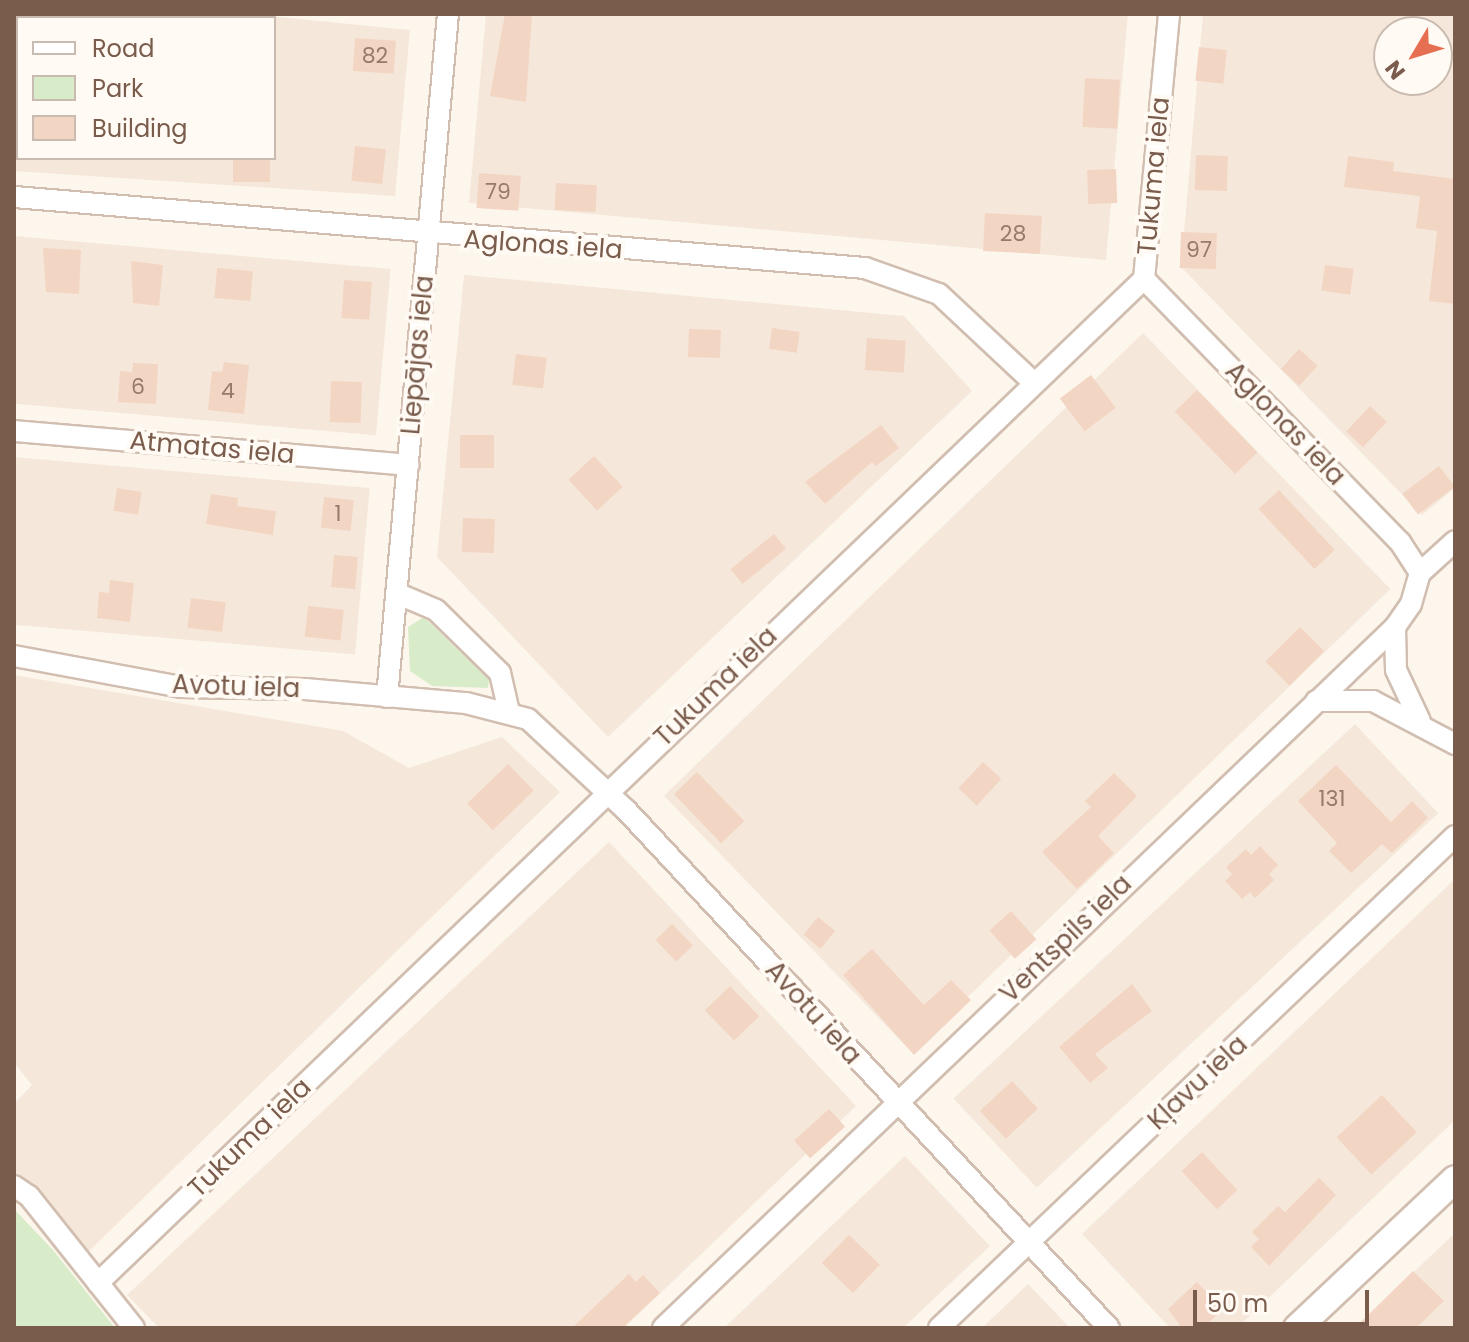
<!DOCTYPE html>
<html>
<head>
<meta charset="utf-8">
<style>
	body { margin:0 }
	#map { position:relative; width:1469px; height:1342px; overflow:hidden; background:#fdf6ec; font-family:Poppins,sans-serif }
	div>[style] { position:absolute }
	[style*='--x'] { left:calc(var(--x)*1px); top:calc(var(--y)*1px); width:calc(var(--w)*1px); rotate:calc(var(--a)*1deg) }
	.residential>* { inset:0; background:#f5e8da; transform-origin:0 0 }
	.green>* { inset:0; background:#d8ecc9 }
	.building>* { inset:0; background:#f3d5c3; transform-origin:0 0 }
	.roads { filter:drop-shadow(2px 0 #d1beb0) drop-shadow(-2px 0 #d1beb0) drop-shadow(0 2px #d1beb0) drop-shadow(0 -2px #d1beb0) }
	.minor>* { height:20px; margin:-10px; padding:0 10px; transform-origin:10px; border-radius:10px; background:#fff }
	.tertiary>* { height:26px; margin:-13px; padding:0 13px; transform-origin:13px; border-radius:13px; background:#fff }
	span { translate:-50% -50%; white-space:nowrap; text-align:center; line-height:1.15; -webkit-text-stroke:8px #fffaf3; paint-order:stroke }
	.number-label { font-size:22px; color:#987a6a }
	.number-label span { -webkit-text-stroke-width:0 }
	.street-label { font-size:26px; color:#7a5c4d }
	.frame { position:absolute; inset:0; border:16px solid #7a5c4d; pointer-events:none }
	.legend { position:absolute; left:16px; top:16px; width:260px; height:144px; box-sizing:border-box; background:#fffaf3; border:2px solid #cabbb1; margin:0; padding:10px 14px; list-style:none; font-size:24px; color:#7a5c4d }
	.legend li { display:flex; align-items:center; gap:16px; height:40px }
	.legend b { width:40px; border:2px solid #cabbb1 }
	.north { position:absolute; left:1373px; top:16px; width:80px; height:80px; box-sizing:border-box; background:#fffaf3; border:2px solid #cabbb1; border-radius:50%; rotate:232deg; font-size:22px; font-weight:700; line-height:32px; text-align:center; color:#7a5c4d }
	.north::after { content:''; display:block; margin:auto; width:28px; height:36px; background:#e76f51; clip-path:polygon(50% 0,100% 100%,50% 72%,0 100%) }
	.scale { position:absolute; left:1193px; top:1290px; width:176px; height:36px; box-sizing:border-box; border:4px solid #7a5c4d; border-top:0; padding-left:10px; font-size:24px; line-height:28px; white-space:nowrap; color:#7a5c4d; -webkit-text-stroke:6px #fffaf3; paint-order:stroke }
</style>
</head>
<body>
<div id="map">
	<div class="residential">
		<i style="clip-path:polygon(evenodd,14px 14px,248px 14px,410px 30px,395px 196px,14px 171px,14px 14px,18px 18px,274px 18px,274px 158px,18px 158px,18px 18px)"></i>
		<i style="clip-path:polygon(486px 14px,1128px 14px,1106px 260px,469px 203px)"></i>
		<i style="clip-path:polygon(evenodd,1203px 14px,1455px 14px,1455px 488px,1422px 515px,1181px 267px,1203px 14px,1389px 32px,1437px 32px,1437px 80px,1389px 80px,1389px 32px)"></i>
		<i style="left:14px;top:236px;width:378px;height:167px;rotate:5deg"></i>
		<i style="clip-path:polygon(464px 275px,904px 316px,972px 391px,608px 737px,437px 557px)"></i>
		<i style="left:1143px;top:333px;width:356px;height:666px;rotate:46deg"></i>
		<i style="left:14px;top:457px;width:357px;height:167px;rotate:5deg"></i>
		<i style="clip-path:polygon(14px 675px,343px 731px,409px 768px,502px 737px,560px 792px,85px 1255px,14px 1176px,14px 1104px,32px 1085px,14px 1063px)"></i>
		<i style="left:1355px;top:724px;width:122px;height:549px;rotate:47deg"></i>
		<i style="clip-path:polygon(609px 842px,856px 1106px,624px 1328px,159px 1328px,127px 1295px)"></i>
		<i style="clip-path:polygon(1455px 879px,1455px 1120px,1237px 1328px,1170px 1328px,1082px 1234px)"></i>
		<i style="clip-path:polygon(905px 1156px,990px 1246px,903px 1328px,724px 1328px)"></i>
		<i style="clip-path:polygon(1455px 1233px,1455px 1328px,1354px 1328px)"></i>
		<i style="clip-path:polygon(1028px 1284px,1070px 1328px,982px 1328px)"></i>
	</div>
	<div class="green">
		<i style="clip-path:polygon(424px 617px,489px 680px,488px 688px,432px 686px,410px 671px,408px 627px)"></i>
		<i style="clip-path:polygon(14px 1209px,53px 1250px,115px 1328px,14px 1328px)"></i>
	</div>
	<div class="building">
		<i style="clip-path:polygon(505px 14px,532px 14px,526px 102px,490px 96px)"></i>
		<i style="left:355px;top:38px;width:41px;height:33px;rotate:4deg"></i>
		<i style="left:1199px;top:47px;width:28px;height:34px;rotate:6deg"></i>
		<i style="left:1085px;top:78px;width:35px;height:49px;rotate:3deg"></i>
		<i style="left:355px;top:146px;width:31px;height:35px;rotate:6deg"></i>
		<i style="left:1196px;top:155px;width:32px;height:35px;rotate:2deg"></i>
		<i style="clip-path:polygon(1348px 156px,1394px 162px,1393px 171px,1455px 179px,1455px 304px,1429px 301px,1437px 231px,1416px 228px,1420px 196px,1344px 187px)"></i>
		<i style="left:233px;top:158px;width:37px;height:24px"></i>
		<i style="left:1116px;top:169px;width:34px;height:29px;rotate:88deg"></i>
		<i style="left:479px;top:173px;width:42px;height:35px;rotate:4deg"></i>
		<i style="left:556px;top:183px;width:41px;height:27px;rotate:3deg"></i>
		<i style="left:985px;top:213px;width:57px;height:38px;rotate:3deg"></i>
		<i style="left:1181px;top:232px;width:36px;height:36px;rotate:2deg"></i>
		<i style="clip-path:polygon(43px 248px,81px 250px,79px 294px,46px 292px)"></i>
		<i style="clip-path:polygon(131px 261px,163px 265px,159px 306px,133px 303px)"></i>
		<i style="left:1325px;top:265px;width:29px;height:26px;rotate:8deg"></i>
		<i style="left:217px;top:268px;width:36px;height:30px;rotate:5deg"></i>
		<i style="left:344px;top:280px;width:28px;height:38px;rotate:4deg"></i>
		<i style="left:772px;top:328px;width:28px;height:21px;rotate:8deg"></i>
		<i style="left:689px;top:329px;width:32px;height:28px;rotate:2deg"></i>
		<i style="left:867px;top:338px;width:39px;height:32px;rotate:4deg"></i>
		<i style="left:1299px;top:349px;width:25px;height:27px;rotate:42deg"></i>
		<i style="left:516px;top:354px;width:31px;height:31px;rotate:7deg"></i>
		<i style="clip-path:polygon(224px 362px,249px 365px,244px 414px,208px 410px,212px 371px,222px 372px)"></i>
		<i style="clip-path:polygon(133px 363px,158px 364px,156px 404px,118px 402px,120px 371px,132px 372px)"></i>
		<i style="left:1091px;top:375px;width:41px;height:39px;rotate:53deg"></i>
		<i style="left:331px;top:381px;width:31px;height:41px;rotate:2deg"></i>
		<i style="left:1197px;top:390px;width:87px;height:31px;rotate:46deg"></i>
		<i style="left:1370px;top:406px;width:23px;height:35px;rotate:43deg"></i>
		<i style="clip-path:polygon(881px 425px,899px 448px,876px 466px,872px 462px,825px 504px,805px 482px)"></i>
		<i style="left:460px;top:435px;width:34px;height:33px"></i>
		<i style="left:594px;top:456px;width:42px;height:35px;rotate:47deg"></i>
		<i style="left:1439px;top:466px;width:26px;height:46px;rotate:53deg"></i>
		<i style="left:117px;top:488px;width:25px;height:23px;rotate:9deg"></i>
		<i style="left:1279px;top:490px;width:82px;height:28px;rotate:47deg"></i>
		<i style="clip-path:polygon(211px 494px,238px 498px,237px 506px,276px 511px,273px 535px,206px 524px)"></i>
		<i style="left:324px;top:497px;width:30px;height:31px;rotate:6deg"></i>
		<i style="left:463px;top:518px;width:32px;height:34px;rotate:2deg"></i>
		<i style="left:774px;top:534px;width:19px;height:56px;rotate:51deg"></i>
		<i style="left:334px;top:555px;width:24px;height:32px;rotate:5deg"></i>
		<i style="clip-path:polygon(110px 580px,134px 583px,130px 622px,97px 618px,99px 592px,109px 593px)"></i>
		<i style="left:191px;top:598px;width:35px;height:30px;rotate:7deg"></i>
		<i style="left:308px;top:606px;width:36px;height:31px;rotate:6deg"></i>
		<i style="left:1300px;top:627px;width:34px;height:49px;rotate:45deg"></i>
		<i style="left:983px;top:762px;width:25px;height:36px;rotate:43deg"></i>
		<i style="left:508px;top:764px;width:37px;height:57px;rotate:46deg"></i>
		<i style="clip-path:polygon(1336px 765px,1391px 822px,1412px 801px,1428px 818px,1392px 853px,1382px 844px,1351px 873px,1329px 851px,1337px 843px,1298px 801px)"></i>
		<i style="left:697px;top:772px;width:68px;height:32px;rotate:46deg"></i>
		<i style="clip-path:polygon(1114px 773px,1137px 796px,1098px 836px,1114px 853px,1077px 889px,1042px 852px,1091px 807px,1085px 801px)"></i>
		<i style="clip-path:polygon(1260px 846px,1278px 865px,1269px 874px,1274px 880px,1255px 898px,1250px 892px,1242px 899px,1225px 881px,1232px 874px,1226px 867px,1246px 849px,1251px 855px)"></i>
		<i style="left:1011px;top:911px;width:38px;height:29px;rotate:48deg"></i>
		<i style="left:818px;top:917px;width:22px;height:23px;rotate:39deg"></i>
		<i style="left:672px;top:924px;width:30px;height:23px;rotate:46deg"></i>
		<i style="clip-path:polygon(872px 949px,924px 1005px,951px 980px,971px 1000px,914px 1055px,843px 975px)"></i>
		<i style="clip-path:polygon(1132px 984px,1152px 1011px,1095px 1054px,1108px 1068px,1090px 1083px,1059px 1047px)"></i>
		<i style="left:730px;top:986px;width:42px;height:35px;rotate:46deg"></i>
		<i style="left:1012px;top:1081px;width:38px;height:44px;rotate:47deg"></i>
		<i style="left:1382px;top:1095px;width:51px;height:62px;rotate:47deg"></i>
		<i style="left:829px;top:1109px;width:24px;height:47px;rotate:48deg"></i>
		<i style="left:1202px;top:1152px;width:52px;height:28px;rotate:47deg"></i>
		<i style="clip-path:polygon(1319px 1178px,1336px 1195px,1269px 1266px,1251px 1247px,1259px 1239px,1252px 1232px,1278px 1206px,1285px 1212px)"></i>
		<i style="left:849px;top:1235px;width:43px;height:39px;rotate:44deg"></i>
		<i style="clip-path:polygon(1413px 1271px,1444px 1301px,1416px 1328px,1355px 1328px)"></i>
		<i style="clip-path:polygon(629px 1274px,636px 1282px,643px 1275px,660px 1293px,622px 1328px,572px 1328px)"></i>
		<i style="clip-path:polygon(1197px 1282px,1223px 1309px,1203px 1328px,1182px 1328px,1168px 1309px)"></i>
	</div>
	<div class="roads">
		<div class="minor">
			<i style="--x:14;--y:197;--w:854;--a:4.77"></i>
			<i style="--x:865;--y:268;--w:78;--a:19.4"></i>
			<i style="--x:939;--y:294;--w:129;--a:43.1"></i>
			<i style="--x:1144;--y:279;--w:367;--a:45.8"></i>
			<i style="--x:1400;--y:542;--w:37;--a:57"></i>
			<i style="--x:14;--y:431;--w:396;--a:4.9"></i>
			<i style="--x:396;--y:593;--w:43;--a:23"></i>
			<i style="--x:436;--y:610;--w:90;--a:44.5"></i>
			<i style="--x:500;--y:673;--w:37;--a:77"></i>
			<i style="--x:1395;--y:627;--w:43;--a:88.7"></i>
			<i style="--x:1396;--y:670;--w:56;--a:64.8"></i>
			<i style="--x:14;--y:656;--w:170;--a:10.5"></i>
			<i style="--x:181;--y:687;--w:124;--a:0.9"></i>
			<i style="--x:305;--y:689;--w:162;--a:5"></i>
			<i style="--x:466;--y:703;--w:64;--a:14.5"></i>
			<i style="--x:528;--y:719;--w:135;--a:42.9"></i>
			<i style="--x:627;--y:811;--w:707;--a:47.01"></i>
			<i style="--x:387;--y:697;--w:686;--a:-84.9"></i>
			<i style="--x:1316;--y:701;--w:57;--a:0"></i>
			<i style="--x:1373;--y:701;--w:93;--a:27.7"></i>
			<i style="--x:14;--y:1186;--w:18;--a:34"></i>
			<i style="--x:29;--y:1196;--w:169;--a:51.5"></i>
			<i style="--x:98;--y:1283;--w:1450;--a:-43.83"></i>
			<i style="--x:1144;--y:279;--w:266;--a:-84.6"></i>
			<i style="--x:663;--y:1328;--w:1014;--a:-43.76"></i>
			<i style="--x:1395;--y:627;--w:28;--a:-55"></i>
			<i style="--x:1411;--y:604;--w:32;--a:-74"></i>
			<i style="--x:1420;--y:573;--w:47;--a:-42.4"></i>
			<i style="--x:939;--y:1328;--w:713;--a:-43.64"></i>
		</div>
		<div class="tertiary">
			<i style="--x:1297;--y:1328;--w:217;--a:-43.3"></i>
		</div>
	</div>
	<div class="number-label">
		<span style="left:375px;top:56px">82</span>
		<span style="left:498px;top:192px">79</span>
		<span style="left:1013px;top:234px">28</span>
		<span style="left:1199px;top:250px">97</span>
		<span style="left:138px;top:387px">6</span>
		<span style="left:228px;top:391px">4</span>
		<span style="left:338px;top:514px">1</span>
		<span style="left:1332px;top:799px">131</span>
	</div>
	<div class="street-label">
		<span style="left:1154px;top:176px;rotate:-85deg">Tukuma iela</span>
		<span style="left:543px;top:245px;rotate:4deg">Aglonas iela</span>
		<span style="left:418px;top:355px;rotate:-85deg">Liepājas iela</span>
		<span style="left:1285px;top:424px;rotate:46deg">Aglonas iela</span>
		<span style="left:212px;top:448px;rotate:5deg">Atmatas iela</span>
		<span style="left:236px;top:687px;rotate:2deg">Avotu iela</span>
		<span style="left:716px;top:687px;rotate:-44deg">Tukuma iela</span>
		<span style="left:1066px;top:939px;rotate:-44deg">Ventspils iela</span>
		<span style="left:813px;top:1013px;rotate:48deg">Avotu iela</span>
		<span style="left:1198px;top:1083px;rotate:-43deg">Kļavu iela</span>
		<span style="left:250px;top:1138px;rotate:-44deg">Tukuma iela</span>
	</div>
	<div class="frame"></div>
	<ul class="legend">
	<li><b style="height:10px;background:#fff"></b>Road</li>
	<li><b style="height:22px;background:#d8ecc9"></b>Park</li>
	<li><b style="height:22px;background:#f3d5c3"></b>Building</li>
	</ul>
	<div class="north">N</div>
	<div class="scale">50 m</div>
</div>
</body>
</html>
